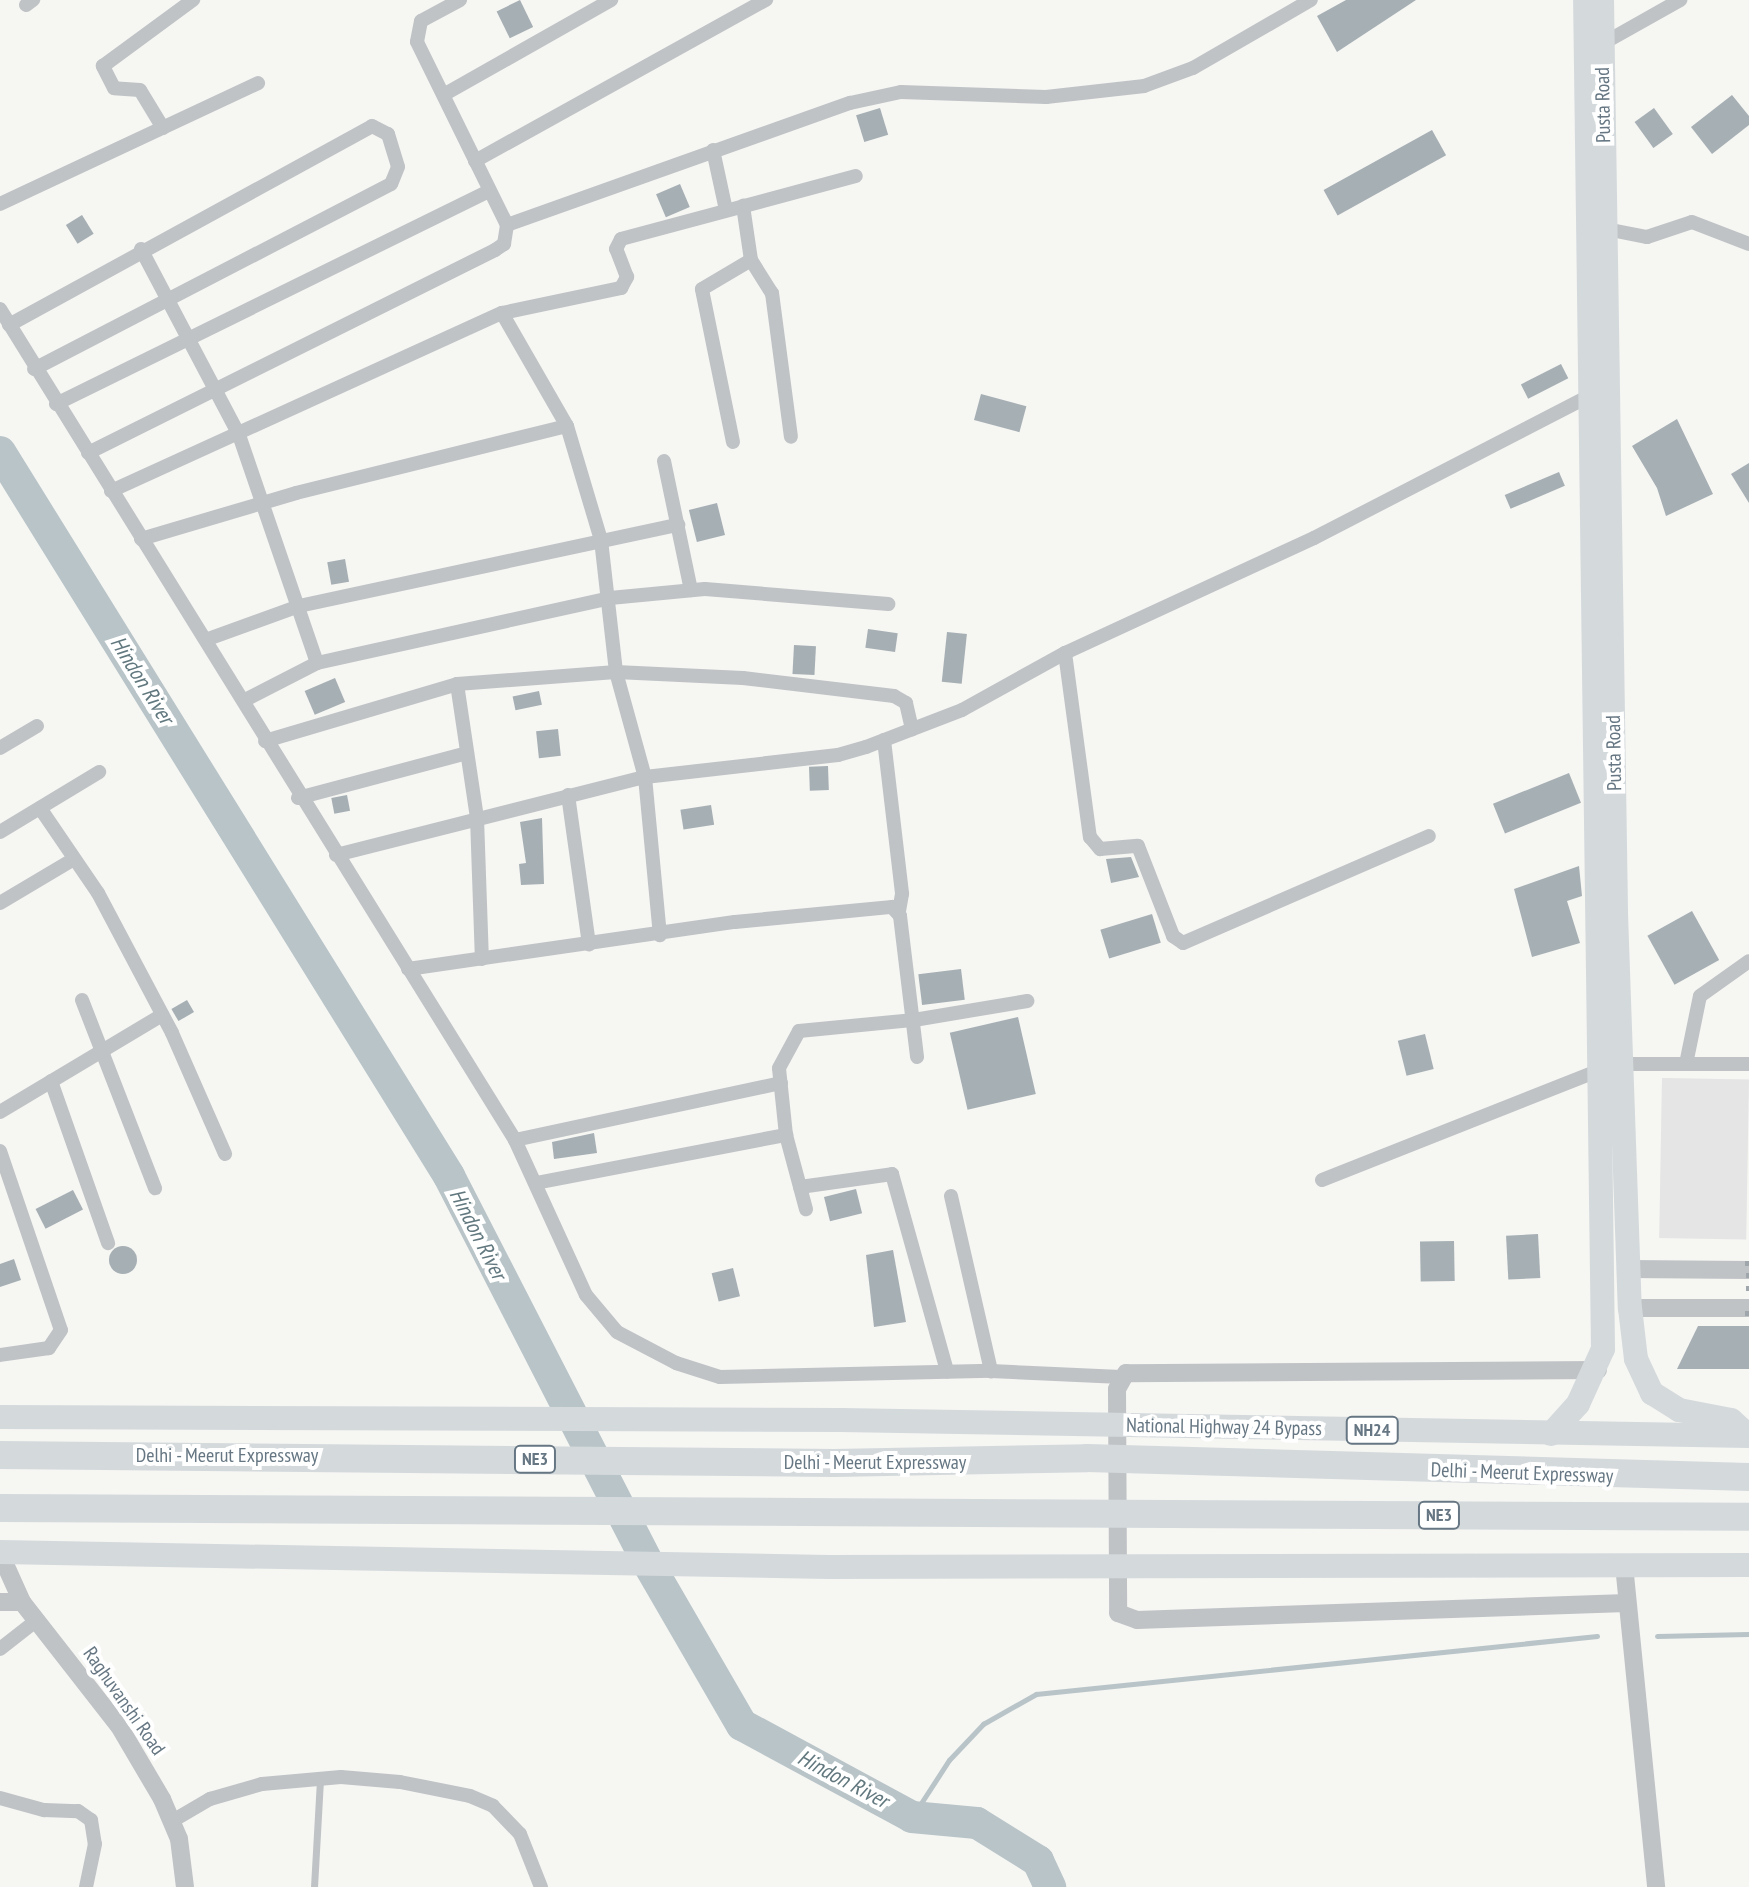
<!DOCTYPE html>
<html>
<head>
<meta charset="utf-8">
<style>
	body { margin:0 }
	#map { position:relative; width:1749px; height:1887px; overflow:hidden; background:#f6f6f3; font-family:"PT Sans Narrow",sans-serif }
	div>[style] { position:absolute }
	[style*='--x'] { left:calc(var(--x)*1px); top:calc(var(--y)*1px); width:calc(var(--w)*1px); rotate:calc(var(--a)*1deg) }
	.built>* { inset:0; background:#e4e5e4; transform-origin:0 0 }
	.stream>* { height:5px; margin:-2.5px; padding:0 2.5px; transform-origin:2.5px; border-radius:2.5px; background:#b8c4c8 }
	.river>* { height:32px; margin:-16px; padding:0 16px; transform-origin:16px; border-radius:16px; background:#b8c4c8 }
	.building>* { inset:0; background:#a6afb4; transform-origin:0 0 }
	.round { border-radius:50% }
	.service>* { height:7px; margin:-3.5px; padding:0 3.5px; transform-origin:3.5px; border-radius:3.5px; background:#bfc3c6 }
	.minor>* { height:14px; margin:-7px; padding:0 7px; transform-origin:7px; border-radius:7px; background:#bfc3c6 }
	.tertiary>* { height:18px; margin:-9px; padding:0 9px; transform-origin:9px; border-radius:9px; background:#bfc3c6 }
	.primary>* { height:24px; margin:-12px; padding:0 12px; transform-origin:12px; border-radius:12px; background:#d4d9dc }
	.trunk>* { height:24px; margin:-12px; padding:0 12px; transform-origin:12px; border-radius:12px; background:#d4d9dc }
	.motorway>* { height:28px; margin:-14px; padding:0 14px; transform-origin:14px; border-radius:14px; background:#d4d9dc }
	.rail>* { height:5px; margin-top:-2.5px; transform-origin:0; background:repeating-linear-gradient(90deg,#a0a7ac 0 12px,transparent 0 18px) }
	span { translate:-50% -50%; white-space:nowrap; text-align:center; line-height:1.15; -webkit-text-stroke:8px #fff; paint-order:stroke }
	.shield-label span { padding:2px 6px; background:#fff; border:2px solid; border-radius:6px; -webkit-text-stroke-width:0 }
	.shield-label { font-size:18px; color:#667783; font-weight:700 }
	.street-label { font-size:20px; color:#667783 }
	.water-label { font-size:22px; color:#62787f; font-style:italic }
</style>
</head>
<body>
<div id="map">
	<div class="built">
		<i style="left:1662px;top:1078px;width:87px;height:160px;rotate:1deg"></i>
	</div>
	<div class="stream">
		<i style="--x:1657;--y:1636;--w:92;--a:-1.2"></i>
		<i style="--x:912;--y:1817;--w:68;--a:-57"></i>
		<i style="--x:949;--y:1760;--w:50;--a:-46.6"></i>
		<i style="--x:983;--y:1724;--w:61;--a:-29.5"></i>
		<i style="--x:1036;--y:1694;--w:564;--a:-5.9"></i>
	</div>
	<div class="river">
		<i style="--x:0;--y:452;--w:852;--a:58.19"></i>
		<i style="--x:449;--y:1176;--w:429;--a:62.8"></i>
		<i style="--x:645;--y:1558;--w:193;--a:59.9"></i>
		<i style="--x:742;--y:1725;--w:193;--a:28.4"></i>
		<i style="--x:912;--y:1817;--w:65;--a:5.3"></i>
		<i style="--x:977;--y:1823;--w:72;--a:31.9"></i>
		<i style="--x:1038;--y:1861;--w:29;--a:65"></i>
	</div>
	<div class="building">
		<i style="left:520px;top:0;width:30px;height:26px;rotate:64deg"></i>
		<i style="clip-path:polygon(1346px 0,1416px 0,1337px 52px,1317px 16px)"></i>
		<i style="clip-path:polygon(1732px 95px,1749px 116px,1749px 125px,1712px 154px,1691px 127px)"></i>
		<i style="left:880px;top:108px;width:28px;height:25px;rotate:73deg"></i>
		<i style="left:1654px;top:108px;width:32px;height:24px;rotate:54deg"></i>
		<i style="left:1432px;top:130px;width:29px;height:124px;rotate:61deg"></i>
		<i style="left:680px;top:184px;width:25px;height:26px;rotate:67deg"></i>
		<i style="left:82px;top:215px;width:22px;height:19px;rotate:58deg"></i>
		<i style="left:1561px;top:364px;width:16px;height:45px;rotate:63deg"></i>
		<i style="left:981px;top:394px;width:47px;height:27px;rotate:15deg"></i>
		<i style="clip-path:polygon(1677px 419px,1713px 494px,1666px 516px,1657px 488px,1632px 446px)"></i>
		<i style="clip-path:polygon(1749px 463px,1749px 503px,1731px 474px)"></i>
		<i style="left:1559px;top:472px;width:15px;height:59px;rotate:67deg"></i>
		<i style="left:717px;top:503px;width:33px;height:29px;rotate:76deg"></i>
		<i style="left:345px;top:559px;width:23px;height:18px;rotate:80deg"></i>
		<i style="left:868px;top:629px;width:30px;height:19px;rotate:8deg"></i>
		<i style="left:947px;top:632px;width:20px;height:50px;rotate:6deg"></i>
		<i style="left:794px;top:645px;width:22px;height:29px;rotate:3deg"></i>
		<i style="left:335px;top:678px;width:26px;height:33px;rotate:67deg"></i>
		<i style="left:539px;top:691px;width:14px;height:27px;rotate:78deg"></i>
		<i style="left:558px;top:729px;width:27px;height:22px;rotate:84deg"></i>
		<i style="left:828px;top:766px;width:24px;height:19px;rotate:88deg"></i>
		<i style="left:1569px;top:773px;width:32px;height:82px;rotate:68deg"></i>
		<i style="left:347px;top:795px;width:16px;height:16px;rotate:79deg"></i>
		<i style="left:711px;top:805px;width:20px;height:31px;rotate:81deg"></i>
		<i style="clip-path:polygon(542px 818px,544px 884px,521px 885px,519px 864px,526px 863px,520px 822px)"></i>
		<i style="clip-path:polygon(1131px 857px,1139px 877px,1111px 883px,1106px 859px)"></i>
		<i style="clip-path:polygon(1579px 866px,1582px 896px,1567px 901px,1580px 943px,1532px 957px,1514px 889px)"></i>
		<i style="left:1692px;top:911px;width:56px;height:51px;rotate:61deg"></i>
		<i style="left:1152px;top:914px;width:30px;height:54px;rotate:73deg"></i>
		<i style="left:961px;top:969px;width:31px;height:43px;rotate:83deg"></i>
		<i style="left:187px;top:1000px;width:14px;height:18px;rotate:60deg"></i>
		<i style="left:1018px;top:1017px;width:79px;height:70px;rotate:77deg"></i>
		<i style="left:1425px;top:1034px;width:36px;height:28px;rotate:76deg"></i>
		<i style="clip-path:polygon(594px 1133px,597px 1153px,554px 1159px,552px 1142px)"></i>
		<i style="left:856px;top:1189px;width:25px;height:33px;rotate:76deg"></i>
		<i style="left:73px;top:1190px;width:22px;height:42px;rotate:63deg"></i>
		<i style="left:1538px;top:1234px;width:44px;height:32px;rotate:87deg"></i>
		<i style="left:1454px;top:1241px;width:40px;height:34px;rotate:89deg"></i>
		<i class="round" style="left:109px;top:1246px;width:28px;height:28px"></i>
		<i style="clip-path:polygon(893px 1250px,906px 1322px,874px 1327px,866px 1255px)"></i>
		<i style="clip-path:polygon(14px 1259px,21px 1280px,0 1287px,0 1264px)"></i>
		<i style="left:733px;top:1268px;width:29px;height:22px;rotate:76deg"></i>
		<i style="clip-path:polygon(1698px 1326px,1749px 1326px,1749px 1369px,1677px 1369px)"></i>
	</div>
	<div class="service">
		<i style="--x:314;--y:1887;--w:109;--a:-86.8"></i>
	</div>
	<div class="minor">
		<i style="--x:460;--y:0;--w:44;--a:151.7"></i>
		<i style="--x:421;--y:21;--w:21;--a:101"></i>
		<i style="--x:417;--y:42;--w:204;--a:63.8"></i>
		<i style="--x:507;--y:225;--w:364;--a:-19.6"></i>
		<i style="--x:850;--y:103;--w:52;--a:-12.2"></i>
		<i style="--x:901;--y:92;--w:145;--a:2"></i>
		<i style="--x:1046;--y:97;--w:99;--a:-6.4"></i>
		<i style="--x:1144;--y:86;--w:52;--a:-20.2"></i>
		<i style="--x:1193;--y:68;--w:136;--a:-30"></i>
		<i style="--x:26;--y:5;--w:9;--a:-36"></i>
		<i style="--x:1602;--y:44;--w:90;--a:-29.4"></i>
		<i style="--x:445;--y:94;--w:191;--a:-29.5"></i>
		<i style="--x:163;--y:128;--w:44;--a:-121.2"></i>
		<i style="--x:140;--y:90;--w:26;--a:-176"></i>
		<i style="--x:114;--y:88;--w:25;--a:-117"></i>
		<i style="--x:103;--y:66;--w:112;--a:-36.3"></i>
		<i style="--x:713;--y:150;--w:61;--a:77.8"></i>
		<i style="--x:475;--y:161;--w:333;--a:-29"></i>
		<i style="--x:0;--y:204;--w:285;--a:-25.1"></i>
		<i style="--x:1606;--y:229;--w:42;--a:11"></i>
		<i style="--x:1647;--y:237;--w:47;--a:-18.4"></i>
		<i style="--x:1692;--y:222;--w:61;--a:21.1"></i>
		<i style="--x:141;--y:249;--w:210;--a:62.2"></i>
		<i style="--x:239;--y:435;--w:241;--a:71.1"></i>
		<i style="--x:751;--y:260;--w:39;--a:58"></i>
		<i style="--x:772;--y:293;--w:145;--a:82.5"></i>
		<i style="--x:0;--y:309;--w:978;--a:58.21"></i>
		<i style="--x:515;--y:1140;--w:170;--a:65.4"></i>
		<i style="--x:586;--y:1295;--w:48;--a:50"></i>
		<i style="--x:617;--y:1332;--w:67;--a:27.7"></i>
		<i style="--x:676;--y:1363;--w:46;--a:17.7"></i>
		<i style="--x:720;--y:1377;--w:271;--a:-1.3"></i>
		<i style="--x:991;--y:1371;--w:130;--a:2.6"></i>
		<i style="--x:502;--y:313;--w:130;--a:60.1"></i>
		<i style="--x:567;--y:426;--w:119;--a:73.4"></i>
		<i style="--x:601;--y:540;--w:133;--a:83.5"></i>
		<i style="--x:616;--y:672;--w:109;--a:74.6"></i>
		<i style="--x:645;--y:777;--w:159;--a:84.6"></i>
		<i style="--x:9;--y:325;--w:414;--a:-28.7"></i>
		<i style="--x:372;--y:126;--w:18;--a:27"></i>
		<i style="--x:388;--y:134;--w:34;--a:73"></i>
		<i style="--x:398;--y:167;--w:18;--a:112"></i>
		<i style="--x:391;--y:184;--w:402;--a:152.6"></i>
		<i style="--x:56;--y:404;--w:482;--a:-26.2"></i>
		<i style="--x:733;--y:442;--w:156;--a:-101.5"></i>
		<i style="--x:702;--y:289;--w:57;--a:-30.6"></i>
		<i style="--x:751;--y:260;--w:55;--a:-98.4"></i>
		<i style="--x:88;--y:453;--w:455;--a:-26.5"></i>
		<i style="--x:495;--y:250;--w:11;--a:-34"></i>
		<i style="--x:504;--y:244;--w:19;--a:-81"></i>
		<i style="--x:664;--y:461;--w:132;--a:78.2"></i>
		<i style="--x:111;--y:491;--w:430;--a:-24.5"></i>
		<i style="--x:502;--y:313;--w:122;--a:-11.9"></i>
		<i style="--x:621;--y:288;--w:13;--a:-61"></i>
		<i style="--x:627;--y:277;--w:30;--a:-111"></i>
		<i style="--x:616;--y:249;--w:11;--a:-63"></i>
		<i style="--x:621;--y:239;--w:243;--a:-15"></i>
		<i style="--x:141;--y:539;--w:162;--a:-16.5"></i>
		<i style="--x:296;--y:493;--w:279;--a:-13.9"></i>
		<i style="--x:208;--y:639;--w:97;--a:-19.9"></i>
		<i style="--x:299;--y:606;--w:388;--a:-12.1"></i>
		<i style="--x:1065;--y:653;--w:186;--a:82.3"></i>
		<i style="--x:1090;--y:837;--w:16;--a:50"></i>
		<i style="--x:1100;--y:849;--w:38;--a:-5"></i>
		<i style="--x:1138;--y:846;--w:97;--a:68.7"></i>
		<i style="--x:1173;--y:936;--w:12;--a:35"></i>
		<i style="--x:1183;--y:943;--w:268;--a:-23.5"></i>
		<i style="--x:457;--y:684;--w:135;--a:81.5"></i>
		<i style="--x:477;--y:818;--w:141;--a:88"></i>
		<i style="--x:245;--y:700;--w:81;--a:-27.2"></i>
		<i style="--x:317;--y:663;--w:300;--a:-12.5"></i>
		<i style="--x:610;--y:598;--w:95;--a:-5.4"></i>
		<i style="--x:705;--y:589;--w:184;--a:4.7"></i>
		<i style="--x:884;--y:740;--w:155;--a:83.3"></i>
		<i style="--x:902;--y:894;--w:17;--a:100"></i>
		<i style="--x:265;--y:741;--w:200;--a:-16.5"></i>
		<i style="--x:457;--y:684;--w:159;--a:-4.3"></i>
		<i style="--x:616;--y:672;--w:127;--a:2.7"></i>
		<i style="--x:743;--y:678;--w:152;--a:6.8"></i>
		<i style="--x:894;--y:696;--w:14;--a:30"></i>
		<i style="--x:906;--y:703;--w:27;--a:77"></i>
		<i style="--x:0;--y:748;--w:43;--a:-30.7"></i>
		<i style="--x:568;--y:795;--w:151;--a:82"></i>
		<i style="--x:298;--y:798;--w:175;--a:-14.9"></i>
		<i style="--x:40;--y:808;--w:103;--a:55.7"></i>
		<i style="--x:98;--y:893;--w:158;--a:62.1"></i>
		<i style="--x:172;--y:1033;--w:132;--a:66.3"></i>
		<i style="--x:0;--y:832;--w:116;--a:-31.2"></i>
		<i style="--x:336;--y:855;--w:319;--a:-14.2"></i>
		<i style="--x:645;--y:777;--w:194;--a:-6.5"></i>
		<i style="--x:838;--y:755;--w:29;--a:-16"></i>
		<i style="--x:866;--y:747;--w:103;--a:-21.1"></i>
		<i style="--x:962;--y:710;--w:118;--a:-29"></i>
		<i style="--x:1065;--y:653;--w:274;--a:-24.8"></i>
		<i style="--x:1314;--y:538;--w:314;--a:-27.3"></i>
		<i style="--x:0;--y:903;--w:86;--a:-30.7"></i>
		<i style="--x:408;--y:969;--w:330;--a:-8.2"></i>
		<i style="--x:735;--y:922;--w:158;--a:-5.5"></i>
		<i style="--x:892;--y:907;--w:12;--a:48"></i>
		<i style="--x:900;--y:916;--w:142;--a:83.1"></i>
		<i style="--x:82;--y:1000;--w:202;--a:68.8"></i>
		<i style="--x:1623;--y:1064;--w:126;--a:0"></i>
		<i style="--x:1686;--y:1064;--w:69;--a:-78.4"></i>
		<i style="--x:1700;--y:996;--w:60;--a:-35.5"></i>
		<i style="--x:51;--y:1081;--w:172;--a:70.6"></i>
		<i style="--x:0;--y:1112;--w:189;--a:-30.9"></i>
		<i style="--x:786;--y:1135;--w:67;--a:-96"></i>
		<i style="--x:779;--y:1068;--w:42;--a:-61.6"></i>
		<i style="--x:799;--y:1031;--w:116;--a:-5.5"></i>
		<i style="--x:914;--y:1020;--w:115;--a:-9.5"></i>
		<i style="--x:515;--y:1140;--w:272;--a:-12.1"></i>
		<i style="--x:0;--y:1151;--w:189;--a:71.2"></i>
		<i style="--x:61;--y:1330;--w:22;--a:124"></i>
		<i style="--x:49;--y:1348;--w:49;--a:171.9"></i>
		<i style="--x:1322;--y:1180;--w:299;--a:-21.6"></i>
		<i style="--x:536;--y:1183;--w:255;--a:-10.9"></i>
		<i style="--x:786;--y:1135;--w:77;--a:74.9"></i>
		<i style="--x:800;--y:1187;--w:93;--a:-8"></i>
		<i style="--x:892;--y:1174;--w:205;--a:74.4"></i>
		<i style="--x:951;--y:1196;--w:180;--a:77.1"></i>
		<i style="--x:0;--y:1649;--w:47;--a:-38.1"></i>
		<i style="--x:0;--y:1798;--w:46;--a:15.3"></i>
		<i style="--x:44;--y:1810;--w:34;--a:2"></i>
		<i style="--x:78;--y:1811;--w:16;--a:35"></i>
		<i style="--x:91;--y:1820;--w:24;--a:81"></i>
		<i style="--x:95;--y:1844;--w:44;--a:101.8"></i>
		<i style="--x:174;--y:1820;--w:42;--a:-30.3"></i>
		<i style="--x:210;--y:1799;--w:54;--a:-16.1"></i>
		<i style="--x:262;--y:1784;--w:79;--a:-5.1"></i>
		<i style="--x:341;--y:1777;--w:59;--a:4.8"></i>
		<i style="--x:400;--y:1782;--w:71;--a:11.3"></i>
		<i style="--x:470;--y:1796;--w:25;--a:23"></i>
		<i style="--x:493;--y:1806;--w:39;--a:46"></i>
		<i style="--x:520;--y:1834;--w:57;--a:68.4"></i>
	</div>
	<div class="tertiary">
		<i style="--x:1627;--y:1269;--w:122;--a:0.5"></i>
		<i style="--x:1630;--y:1308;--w:119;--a:0"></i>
		<i style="--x:1598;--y:1370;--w:472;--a:179.6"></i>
		<i style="--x:1126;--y:1373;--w:18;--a:119"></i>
		<i style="--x:1117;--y:1389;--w:224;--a:89.7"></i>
		<i style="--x:1118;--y:1613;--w:20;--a:20"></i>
		<i style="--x:1137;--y:1620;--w:490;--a:-2"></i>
		<i style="--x:0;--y:1553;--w:54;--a:65.8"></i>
		<i style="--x:22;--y:1602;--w:157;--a:52"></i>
		<i style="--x:119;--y:1726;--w:85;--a:59.5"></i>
		<i style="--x:162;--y:1799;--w:43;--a:67"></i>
		<i style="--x:179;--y:1839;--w:48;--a:82.9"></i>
		<i style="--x:1624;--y:1565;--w:324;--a:84.3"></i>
		<i style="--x:0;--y:1602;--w:22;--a:0"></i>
	</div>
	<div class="primary">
		<i style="--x:1602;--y:0;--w:914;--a:89.12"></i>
		<i style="--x:1616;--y:914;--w:394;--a:88"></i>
		<i style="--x:1630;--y:1308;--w:51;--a:83.3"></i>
		<i style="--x:1636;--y:1359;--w:38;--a:65"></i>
		<i style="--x:1652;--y:1393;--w:32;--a:32"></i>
		<i style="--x:1679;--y:1410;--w:53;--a:10.9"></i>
		<i style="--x:1731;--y:1420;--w:24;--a:42"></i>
		<i style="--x:1551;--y:1434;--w:40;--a:-48"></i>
		<i style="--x:1578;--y:1404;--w:60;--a:-65.6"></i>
		<i style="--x:1603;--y:1349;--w:1349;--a:-90.76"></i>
	</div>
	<div class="trunk">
		<i style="--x:0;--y:1417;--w:841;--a:0.2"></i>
		<i style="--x:841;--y:1420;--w:908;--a:1.01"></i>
		<i style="--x:0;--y:1552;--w:829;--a:1.04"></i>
		<i style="--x:829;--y:1567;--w:920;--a:-0.12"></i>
	</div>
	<div class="motorway">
		<i style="--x:0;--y:1455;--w:834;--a:0.55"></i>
		<i style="--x:834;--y:1463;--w:253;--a:-1.1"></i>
		<i style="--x:1087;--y:1458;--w:662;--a:1.64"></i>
		<i style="--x:0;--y:1508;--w:1749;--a:0.29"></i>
	</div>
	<div class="rail">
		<i style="--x:1745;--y:1263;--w:4;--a:0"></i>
		<i style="--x:1746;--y:1275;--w:3;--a:0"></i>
		<i style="--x:1746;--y:1288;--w:3;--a:0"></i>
		<i style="--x:1745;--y:1313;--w:4;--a:0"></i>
	</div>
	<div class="shield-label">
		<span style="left:1372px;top:1430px">NH24</span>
		<span style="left:535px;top:1459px">NE3</span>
		<span style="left:1439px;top:1515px">NE3</span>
	</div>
	<div class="street-label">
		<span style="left:1603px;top:105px;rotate:-91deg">Pusta Road</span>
		<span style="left:1614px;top:753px;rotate:-91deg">Pusta Road</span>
		<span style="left:1224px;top:1427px;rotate:1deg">National Highway 24 Bypass</span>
		<span style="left:227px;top:1455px">Delhi - Meerut Expressway</span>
		<span style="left:875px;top:1462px">Delhi - Meerut Expressway</span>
		<span style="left:1522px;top:1473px;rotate:2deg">Delhi - Meerut Expressway</span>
		<span style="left:124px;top:1701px;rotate:55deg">Raghuvanshi Road</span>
	</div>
	<div class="water-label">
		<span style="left:142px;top:680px;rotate:58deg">Hindon River</span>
		<span style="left:478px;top:1234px;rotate:63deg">Hindon River</span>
		<span style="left:843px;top:1779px;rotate:28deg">Hindon River</span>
	</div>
</div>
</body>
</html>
